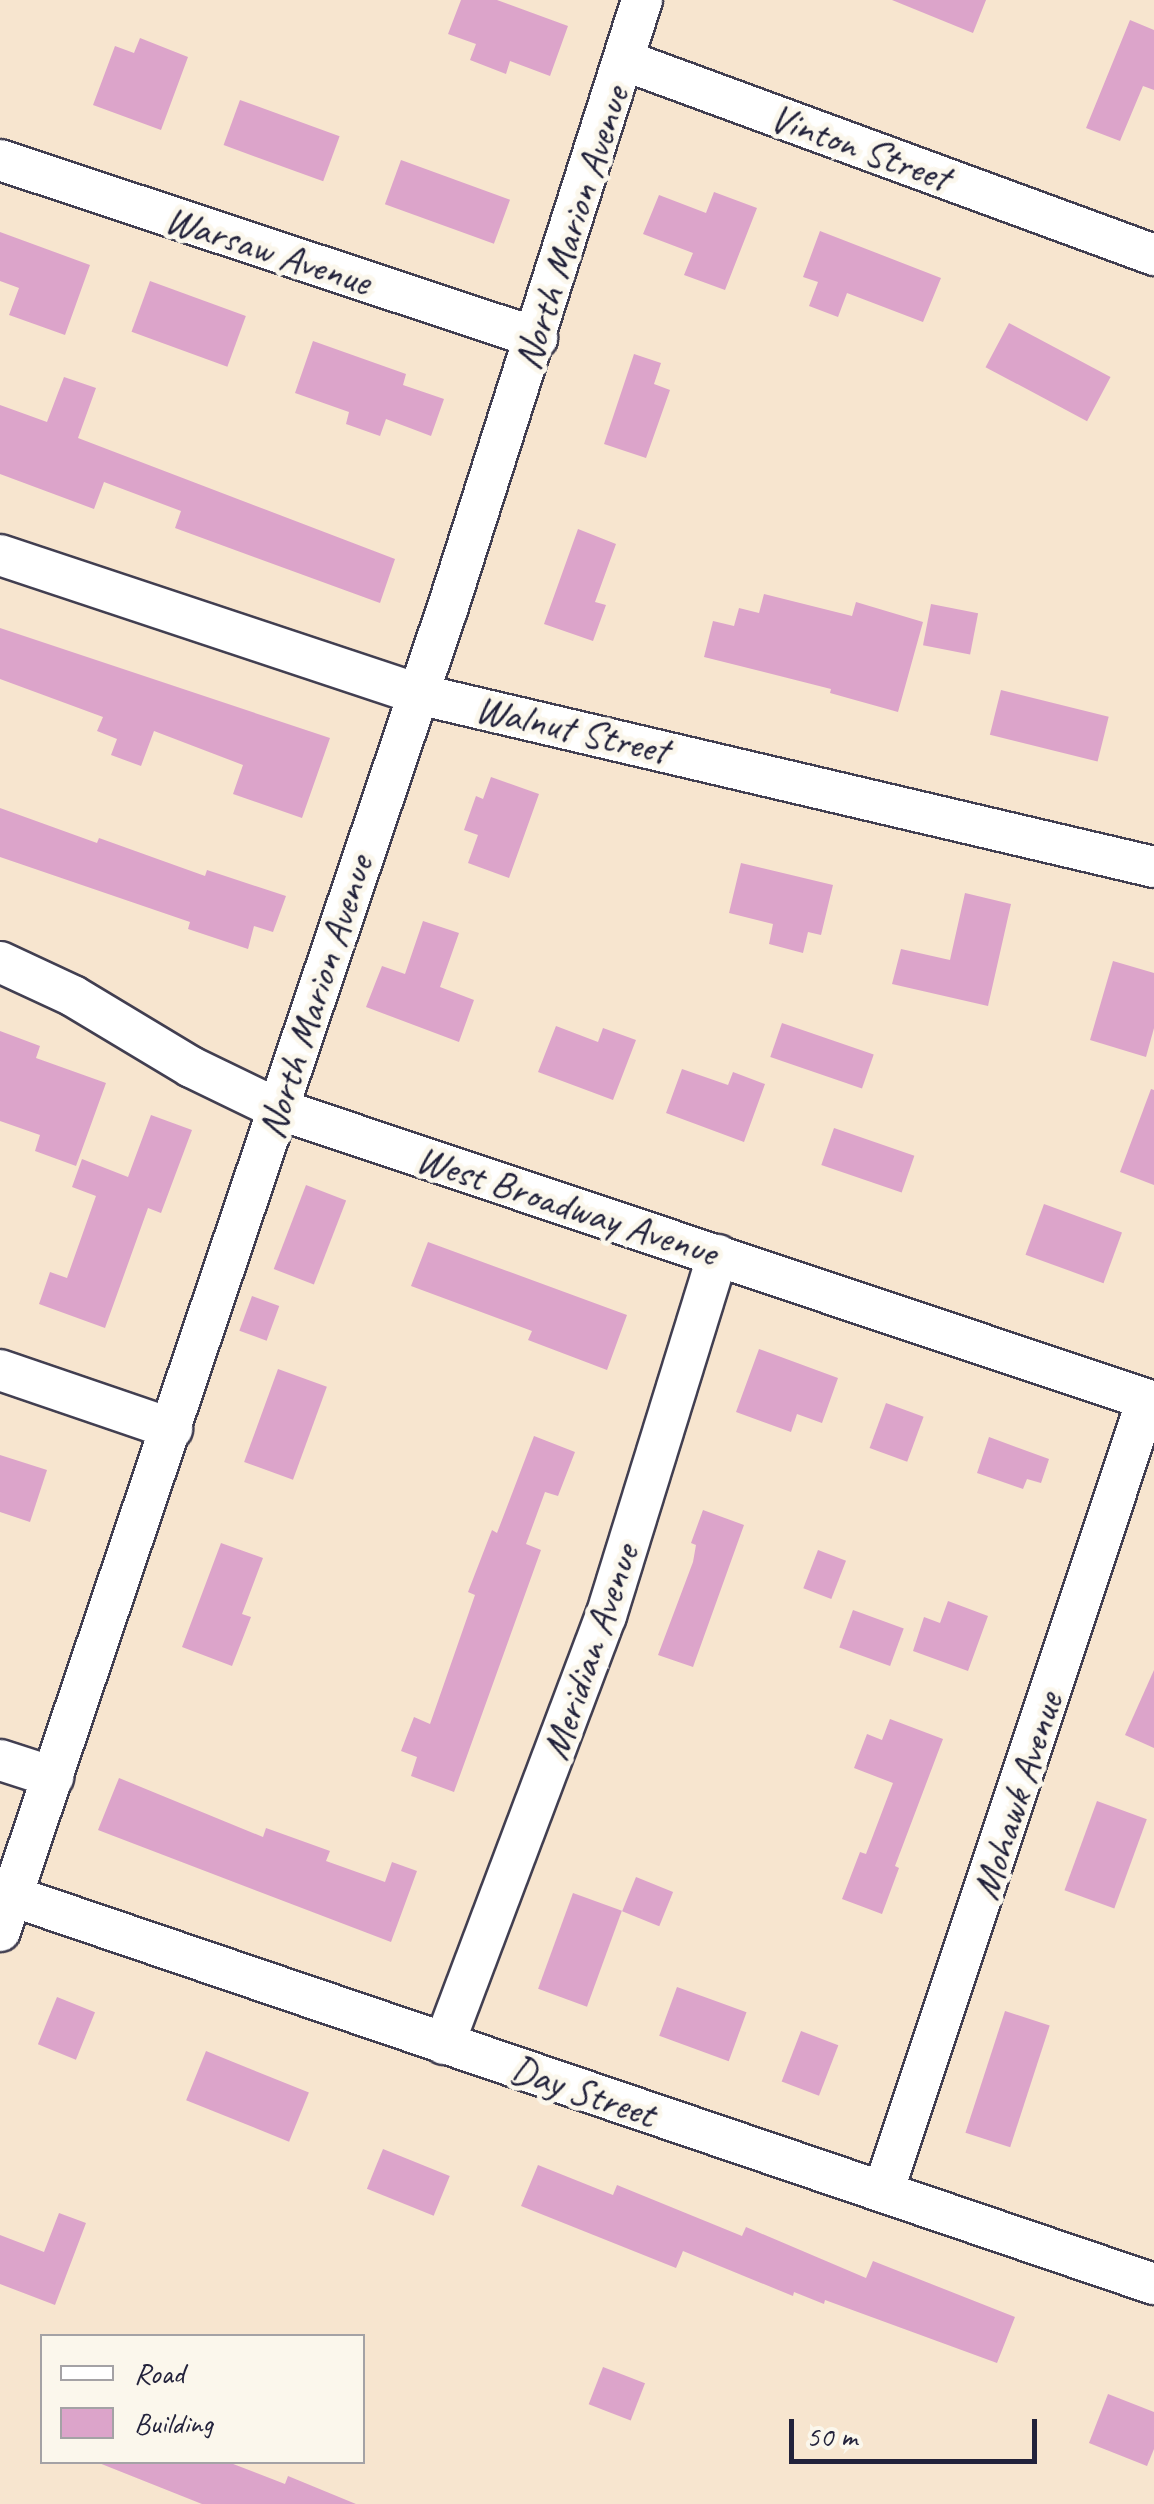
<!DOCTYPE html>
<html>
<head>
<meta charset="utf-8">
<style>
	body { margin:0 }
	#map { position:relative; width:1154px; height:2504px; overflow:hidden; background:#f7e5cf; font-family:Caveat,sans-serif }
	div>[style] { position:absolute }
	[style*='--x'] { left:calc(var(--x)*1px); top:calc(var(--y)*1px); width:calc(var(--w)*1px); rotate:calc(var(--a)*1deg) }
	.building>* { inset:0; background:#dca4ca; transform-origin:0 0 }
	.roads { filter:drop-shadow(2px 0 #423f51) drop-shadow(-2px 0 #423f51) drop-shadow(0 2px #423f51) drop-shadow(0 -2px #423f51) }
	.minor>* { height:40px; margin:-20px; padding:0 20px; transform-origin:20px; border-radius:20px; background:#fff }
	span { translate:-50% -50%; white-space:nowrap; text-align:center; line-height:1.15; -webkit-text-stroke:10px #fbf7ec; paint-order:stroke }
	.street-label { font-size:40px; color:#22223b }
	.legend { position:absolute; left:40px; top:2334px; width:325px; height:130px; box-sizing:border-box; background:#fbf7ec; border:2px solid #a4a2a5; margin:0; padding:12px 18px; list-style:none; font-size:30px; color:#22223b }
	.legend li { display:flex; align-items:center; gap:20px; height:50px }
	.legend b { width:50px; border:2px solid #a4a2a5 }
	.scale { position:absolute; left:789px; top:2419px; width:248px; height:45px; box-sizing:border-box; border:5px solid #22223b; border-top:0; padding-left:12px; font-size:30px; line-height:35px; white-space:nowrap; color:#22223b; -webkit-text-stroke:8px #fbf7ec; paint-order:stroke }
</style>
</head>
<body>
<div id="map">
	<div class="building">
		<i style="clip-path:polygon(461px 0,497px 0,568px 26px,550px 76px,510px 61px,506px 74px,470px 60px,476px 44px,448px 34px)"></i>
		<i style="clip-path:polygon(892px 0,986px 0,973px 33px)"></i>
		<i style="clip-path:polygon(1130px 20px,1154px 30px,1154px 90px,1143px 86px,1120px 141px,1086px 128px)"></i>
		<i style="clip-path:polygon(140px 38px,188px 57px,161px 130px,93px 105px,115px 46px,134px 53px)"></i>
		<i style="left:240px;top:100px;width:106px;height:48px;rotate:20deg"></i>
		<i style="left:401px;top:160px;width:116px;height:47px;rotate:20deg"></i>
		<i style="clip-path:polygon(714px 192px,757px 208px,725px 290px,684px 275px,693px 253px,643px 234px,659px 195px,706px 213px)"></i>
		<i style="clip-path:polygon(820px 231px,941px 278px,923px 322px,847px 293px,838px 317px,809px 306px,818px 282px,803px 277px)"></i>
		<i style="clip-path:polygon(0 232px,90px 265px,65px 335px,9px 315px,19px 288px,0 281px)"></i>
		<i style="left:150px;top:281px;width:102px;height:54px;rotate:20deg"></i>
		<i style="left:1009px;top:323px;width:115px;height:50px;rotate:28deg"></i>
		<i style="clip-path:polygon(313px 341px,406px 374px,403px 385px,444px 399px,431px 436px,386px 419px,380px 436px,346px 424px,349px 412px,295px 393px)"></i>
		<i style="clip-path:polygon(634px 354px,661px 363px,654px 384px,670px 390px,646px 458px,604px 444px)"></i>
		<i style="clip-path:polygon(64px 377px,96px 388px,78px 438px,395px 559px,380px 603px,175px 528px,181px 511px,104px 482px,94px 509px,0 474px,0 405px,47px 422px)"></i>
		<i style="clip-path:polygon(578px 529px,616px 544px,595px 602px,606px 605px,593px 641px,544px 624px)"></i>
		<i style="clip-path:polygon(764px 594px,852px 616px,856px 602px,923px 622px,898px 712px,830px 693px,831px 689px,704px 657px,713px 621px,734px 626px,739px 608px,759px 613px)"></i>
		<i style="left:931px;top:604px;width:48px;height:42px;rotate:11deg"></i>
		<i style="clip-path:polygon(0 628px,330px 738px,302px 818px,233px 794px,243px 765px,154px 731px,141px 766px,111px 755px,117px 739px,97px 731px,103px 717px,0 679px)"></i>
		<i style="left:1001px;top:690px;width:111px;height:46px;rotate:14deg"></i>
		<i style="clip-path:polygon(491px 777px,539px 794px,509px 878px,468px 863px,478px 835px,464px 830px,476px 796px,483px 799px)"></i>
		<i style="clip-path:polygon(0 808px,97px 843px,99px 838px,205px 876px,207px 870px,286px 896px,273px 932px,254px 926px,248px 949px,188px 929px,190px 922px,0 857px)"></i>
		<i style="clip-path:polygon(741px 863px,833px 885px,821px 935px,808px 932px,803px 953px,769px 944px,773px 924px,729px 913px)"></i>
		<i style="clip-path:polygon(965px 893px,1011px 904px,988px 1006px,892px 984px,901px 949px,950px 960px)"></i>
		<i style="clip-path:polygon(423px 921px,459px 933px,440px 987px,474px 1000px,459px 1042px,366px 1007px,382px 966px,405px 974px)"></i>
		<i style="clip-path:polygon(1113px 961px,1154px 973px,1154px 1028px,1146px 1057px,1090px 1040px)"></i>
		<i style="left:782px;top:1023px;width:97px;height:36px;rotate:19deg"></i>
		<i style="clip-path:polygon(556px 1026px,598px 1042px,603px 1028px,636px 1040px,613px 1100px,538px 1072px)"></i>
		<i style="clip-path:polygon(0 1031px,40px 1046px,36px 1058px,106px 1083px,76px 1166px,35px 1151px,40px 1135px,0 1121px)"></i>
		<i style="clip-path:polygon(682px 1069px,728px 1085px,733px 1072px,765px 1084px,744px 1142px,666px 1113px)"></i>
		<i style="clip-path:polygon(1151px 1089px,1154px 1090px,1154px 1185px,1120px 1172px)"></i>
		<i style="clip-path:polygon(151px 1115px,192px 1130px,161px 1213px,148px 1208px,105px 1328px,39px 1304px,50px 1272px,67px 1278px,96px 1196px,72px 1187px,82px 1159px,128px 1177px)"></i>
		<i style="left:834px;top:1128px;width:85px;height:39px;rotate:19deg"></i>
		<i style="left:306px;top:1185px;width:43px;height:90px;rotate:21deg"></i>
		<i style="left:1044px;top:1204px;width:83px;height:54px;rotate:20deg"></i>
		<i style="clip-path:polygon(428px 1242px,627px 1315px,607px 1370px,528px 1340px,532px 1331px,411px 1286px)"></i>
		<i style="left:252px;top:1296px;width:29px;height:37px;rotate:20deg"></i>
		<i style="clip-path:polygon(759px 1349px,838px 1378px,822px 1423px,797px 1414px,791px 1432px,736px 1412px)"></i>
		<i style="left:278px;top:1369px;width:52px;height:99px;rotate:20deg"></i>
		<i style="left:886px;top:1403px;width:40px;height:48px;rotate:20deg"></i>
		<i style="clip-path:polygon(534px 1436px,575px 1452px,558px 1496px,545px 1492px,526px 1544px,541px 1550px,454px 1792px,411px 1776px,417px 1757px,401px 1751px,414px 1717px,430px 1724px,475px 1595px,468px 1592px,492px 1530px,497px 1533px)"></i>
		<i style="clip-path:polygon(989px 1437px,1049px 1459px,1041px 1483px,1027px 1479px,1023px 1489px,977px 1473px)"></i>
		<i style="clip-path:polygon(0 1455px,47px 1470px,30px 1522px,0 1512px)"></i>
		<i style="clip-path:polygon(703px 1510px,744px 1525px,693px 1667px,658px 1655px,693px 1562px,696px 1545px,691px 1543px)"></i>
		<i style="clip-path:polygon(221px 1543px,263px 1558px,242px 1614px,251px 1617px,232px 1666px,182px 1647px)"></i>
		<i style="left:818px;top:1550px;width:30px;height:41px;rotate:21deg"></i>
		<i style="clip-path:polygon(948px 1601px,988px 1616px,968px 1671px,913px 1651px,924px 1617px,940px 1623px)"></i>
		<i style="left:853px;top:1610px;width:54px;height:40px;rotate:20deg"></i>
		<i style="clip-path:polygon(1154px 1670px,1154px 1748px,1125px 1735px)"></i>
		<i style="clip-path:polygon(890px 1719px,943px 1739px,895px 1866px,899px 1868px,882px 1914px,842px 1899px,860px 1852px,866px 1854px,893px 1783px,854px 1768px,867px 1734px,882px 1740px)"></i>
		<i style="clip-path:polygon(119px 1778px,263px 1837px,266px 1828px,330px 1851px,326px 1861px,385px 1882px,392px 1862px,417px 1871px,391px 1942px,98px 1830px)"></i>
		<i style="left:1097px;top:1801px;width:53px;height:95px;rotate:20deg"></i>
		<i style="left:636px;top:1877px;width:40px;height:37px;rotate:22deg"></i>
		<i style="left:573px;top:1893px;width:52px;height:102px;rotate:20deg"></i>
		<i style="left:677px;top:1987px;width:74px;height:52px;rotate:20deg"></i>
		<i style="left:57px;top:1997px;width:41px;height:51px;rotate:22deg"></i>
		<i style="left:1005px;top:2011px;width:47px;height:128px;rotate:18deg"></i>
		<i style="left:801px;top:2031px;width:40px;height:54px;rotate:21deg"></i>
		<i style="left:206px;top:2051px;width:111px;height:53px;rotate:22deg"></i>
		<i style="left:383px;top:2149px;width:72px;height:43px;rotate:22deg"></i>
		<i style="clip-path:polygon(538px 2165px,613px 2195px,617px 2185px,742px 2236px,746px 2227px,866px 2278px,873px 2261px,1015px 2317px,997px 2363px,825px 2300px,824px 2304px,794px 2292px,793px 2296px,683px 2251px,676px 2268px,521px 2206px)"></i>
		<i style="clip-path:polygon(59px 2213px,86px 2223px,55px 2305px,0 2284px,0 2235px,44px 2252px)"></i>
		<i style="left:603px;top:2367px;width:45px;height:40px;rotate:21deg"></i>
		<i style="clip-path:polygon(1108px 2394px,1154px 2412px,1154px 2449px,1147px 2466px,1089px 2443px)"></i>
		<i style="clip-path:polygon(228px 2462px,285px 2484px,288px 2476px,356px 2504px,202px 2504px,99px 2463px)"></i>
	</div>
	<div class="roads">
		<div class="minor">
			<i style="--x:626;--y:61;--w:563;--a:20.17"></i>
			<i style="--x:0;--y:160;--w:566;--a:18.34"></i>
			<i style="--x:0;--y:555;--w:441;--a:18.4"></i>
			<i style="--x:418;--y:694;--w:756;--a:13.23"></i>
			<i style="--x:0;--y:962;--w:81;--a:25"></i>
			<i style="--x:73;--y:996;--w:138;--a:31"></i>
			<i style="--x:191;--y:1067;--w:97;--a:25.8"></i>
			<i style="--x:278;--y:1109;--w:924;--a:18.49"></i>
			<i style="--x:0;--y:1370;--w:182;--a:18.9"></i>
			<i style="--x:0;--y:1760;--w:56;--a:17.8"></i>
			<i style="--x:12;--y:1896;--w:1206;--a:18.77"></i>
			<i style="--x:0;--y:1931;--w:1395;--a:-71.31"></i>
			<i style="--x:447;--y:610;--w:640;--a:-72.27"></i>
			<i style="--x:444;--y:2044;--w:458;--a:-69.3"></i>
			<i style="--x:606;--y:1616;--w:378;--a:-72.8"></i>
			<i style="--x:883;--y:2192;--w:835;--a:-71.57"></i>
		</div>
	</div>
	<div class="street-label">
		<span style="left:860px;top:147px;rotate:20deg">Vinton Street</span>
		<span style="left:571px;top:228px;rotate:-72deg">North Marion Avenue</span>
		<span style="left:268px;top:250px;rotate:18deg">Warsaw Avenue</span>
		<span style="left:572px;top:729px;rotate:13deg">Walnut Street</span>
		<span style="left:315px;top:997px;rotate:-72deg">North Marion Avenue</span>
		<span style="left:567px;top:1205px;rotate:18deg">West Broadway Avenue</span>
		<span style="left:590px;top:1652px;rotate:-71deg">Meridian Avenue</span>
		<span style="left:1017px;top:1796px;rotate:-72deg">Mohawk Avenue</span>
		<span style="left:583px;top:2091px;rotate:19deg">Day Street</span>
	</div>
	<ul class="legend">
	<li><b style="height:12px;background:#fff"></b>Road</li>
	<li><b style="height:28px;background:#dca4ca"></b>Building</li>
	</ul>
	<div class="scale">50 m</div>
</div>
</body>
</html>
